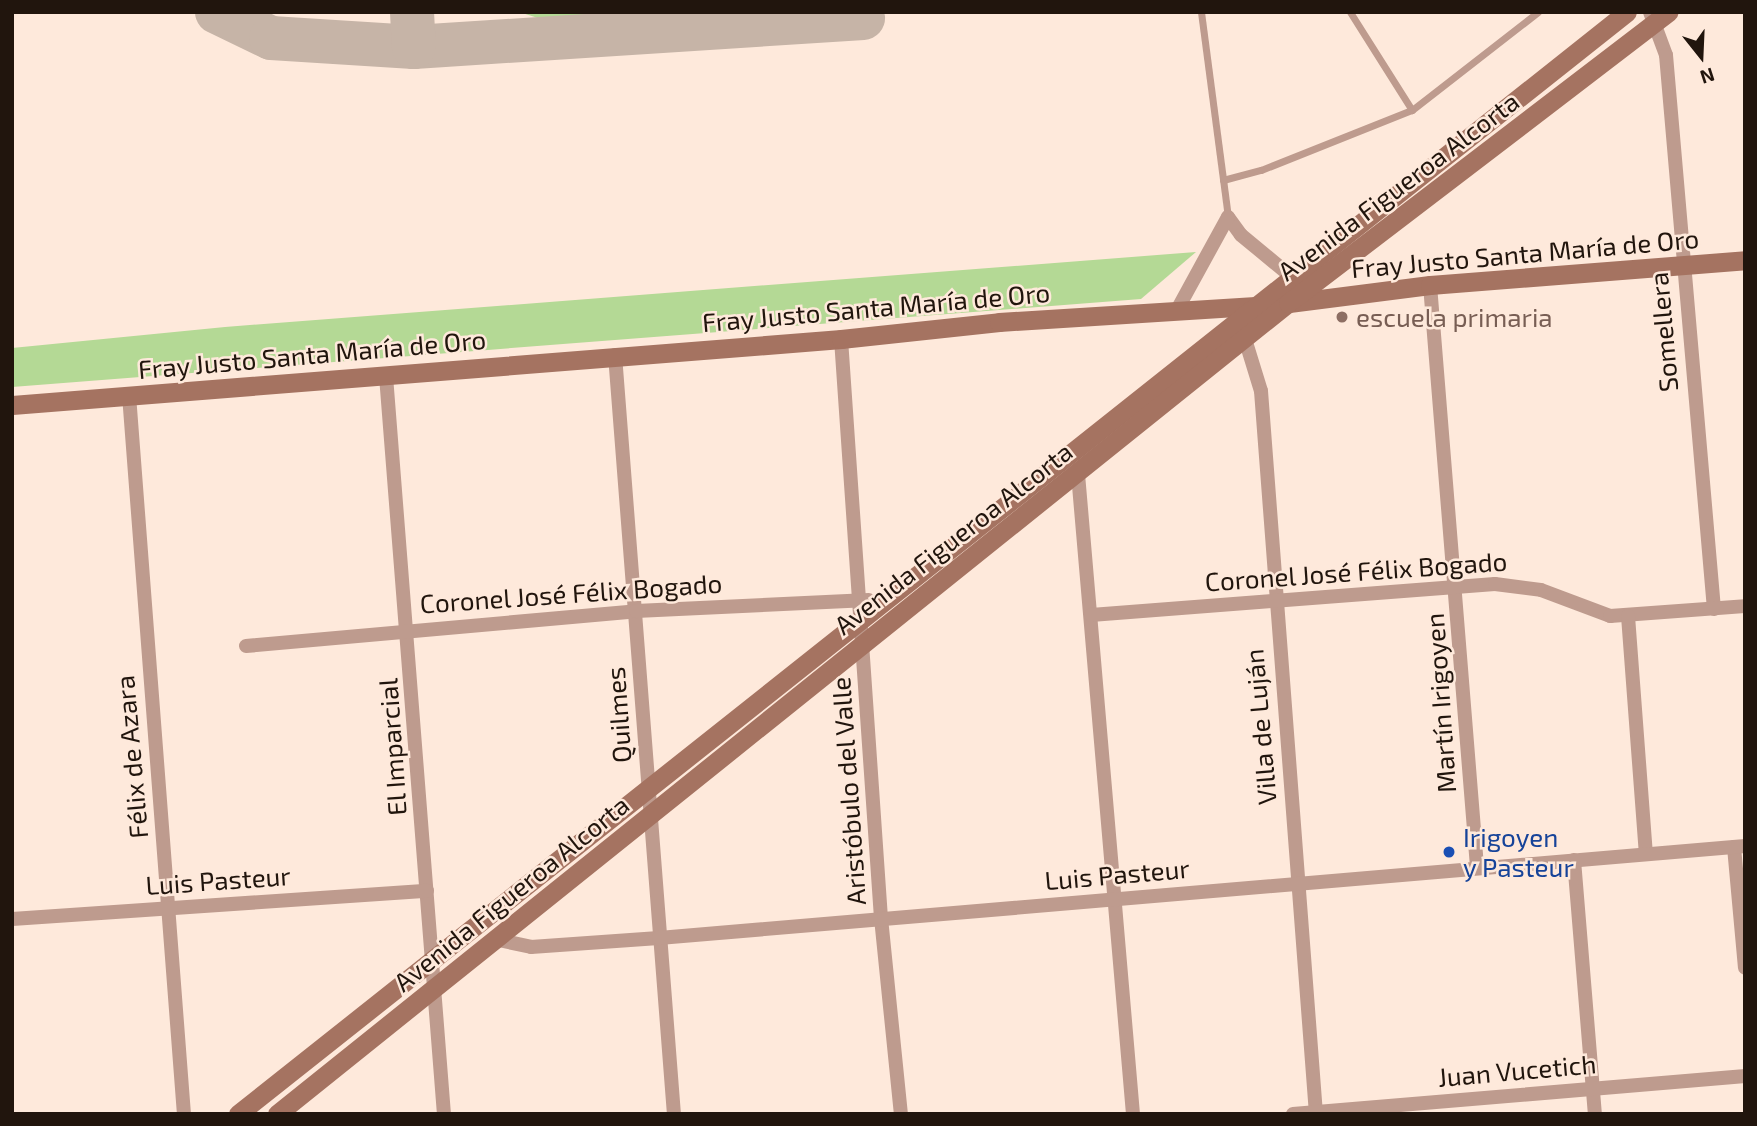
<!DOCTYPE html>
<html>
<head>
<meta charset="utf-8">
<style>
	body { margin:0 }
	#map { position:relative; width:1757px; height:1126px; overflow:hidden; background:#fee9db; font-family:"Exo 2",sans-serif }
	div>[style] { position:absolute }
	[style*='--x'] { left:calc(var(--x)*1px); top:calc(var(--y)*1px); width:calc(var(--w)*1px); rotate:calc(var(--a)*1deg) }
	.green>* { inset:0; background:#b4d995 }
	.taxiway>* { height:44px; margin:-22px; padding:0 22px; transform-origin:22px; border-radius:22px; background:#c6b4a7 }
	.lane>* { height:7px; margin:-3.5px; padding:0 3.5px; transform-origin:3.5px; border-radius:3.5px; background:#be9b8e }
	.street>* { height:14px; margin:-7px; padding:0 7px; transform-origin:7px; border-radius:7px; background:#be9b8e }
	.secondary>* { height:19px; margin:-9.5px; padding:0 9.5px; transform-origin:9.5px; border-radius:9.5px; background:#a57361 }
	.dots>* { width:19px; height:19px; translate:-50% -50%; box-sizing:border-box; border:4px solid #fee9db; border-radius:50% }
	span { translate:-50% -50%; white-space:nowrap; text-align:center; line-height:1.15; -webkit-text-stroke:5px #fee9db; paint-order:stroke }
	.street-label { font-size:26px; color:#21150d }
	.education-label { font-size:26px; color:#785e54 }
	.left { translate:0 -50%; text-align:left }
	.transit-label { font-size:26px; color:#164399 }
	.frame { position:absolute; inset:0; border:14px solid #21150d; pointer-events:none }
	.north { position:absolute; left:1666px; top:21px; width:70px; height:70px; -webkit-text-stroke:5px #fee9db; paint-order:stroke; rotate:162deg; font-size:19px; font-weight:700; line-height:28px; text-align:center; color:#21150d }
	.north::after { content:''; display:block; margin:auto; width:24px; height:32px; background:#21150d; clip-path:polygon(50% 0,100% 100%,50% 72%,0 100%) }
</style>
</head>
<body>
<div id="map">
	<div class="green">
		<i style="clip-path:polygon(519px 12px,687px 12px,557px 24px)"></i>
		<i style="clip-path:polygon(1196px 252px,1141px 299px,12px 387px,12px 348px,225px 327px)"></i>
	</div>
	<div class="taxiway">
		<i style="--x:217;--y:12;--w:60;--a:25.7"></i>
		<i style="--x:271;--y:38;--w:143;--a:3.6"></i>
		<i style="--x:414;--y:47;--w:450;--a:-3.7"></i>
		<i style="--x:412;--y:12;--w:35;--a:87"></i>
	</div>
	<div class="lane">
		<i style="--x:1201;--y:12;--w:207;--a:82.5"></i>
		<i style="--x:1350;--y:12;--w:116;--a:57.7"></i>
		<i style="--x:1223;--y:180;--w:39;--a:-15"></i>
		<i style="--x:1261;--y:170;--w:162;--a:-21.7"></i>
		<i style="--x:1412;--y:110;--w:160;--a:-37.9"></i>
	</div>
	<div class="street">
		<i style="--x:1650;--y:12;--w:46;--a:69.6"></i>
		<i style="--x:1666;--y:55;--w:556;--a:85.05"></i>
		<i style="--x:1228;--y:217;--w:22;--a:54"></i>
		<i style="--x:1241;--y:235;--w:74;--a:39.5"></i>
		<i style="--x:1430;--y:285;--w:584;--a:85.38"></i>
		<i style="--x:1177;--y:310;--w:106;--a:-61.3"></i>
		<i style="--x:841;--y:339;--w:580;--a:86.05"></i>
		<i style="--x:881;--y:918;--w:197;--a:84.2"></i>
		<i style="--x:1245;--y:339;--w:54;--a:72.9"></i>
		<i style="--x:1261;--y:391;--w:725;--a:85.65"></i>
		<i style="--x:615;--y:355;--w:761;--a:85.56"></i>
		<i style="--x:386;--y:376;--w:740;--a:85.51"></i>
		<i style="--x:129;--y:395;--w:721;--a:85.63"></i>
		<i style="--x:1078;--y:474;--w:642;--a:85.09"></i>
		<i style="--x:1091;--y:615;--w:405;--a:-4.4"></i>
		<i style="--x:1495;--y:584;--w:46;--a:7.4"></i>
		<i style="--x:1541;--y:590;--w:74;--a:20.6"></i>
		<i style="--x:1610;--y:616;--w:135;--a:-4.2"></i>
		<i style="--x:1628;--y:616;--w:238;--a:85.7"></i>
		<i style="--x:246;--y:646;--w:392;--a:-5.1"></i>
		<i style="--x:636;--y:611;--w:233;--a:-2.7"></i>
		<i style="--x:1734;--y:847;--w:121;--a:84.8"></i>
		<i style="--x:1574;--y:860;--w:255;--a:85.3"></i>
		<i style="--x:12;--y:919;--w:416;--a:-3.9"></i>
		<i style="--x:494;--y:939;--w:38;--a:12"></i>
		<i style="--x:531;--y:947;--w:128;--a:-4"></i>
		<i style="--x:659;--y:938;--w:1090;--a:-4.84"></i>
		<i style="--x:1293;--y:1114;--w:454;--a:-4.8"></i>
	</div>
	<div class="secondary">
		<i style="--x:1289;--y:303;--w:142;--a:-7.3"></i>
		<i style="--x:1430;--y:285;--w:316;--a:-4.5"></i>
		<i style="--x:12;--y:405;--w:832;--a:-4.55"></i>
		<i style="--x:841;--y:339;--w:159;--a:-6.1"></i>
		<i style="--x:999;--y:322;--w:257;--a:-3.6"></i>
		<i style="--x:238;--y:1114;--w:1773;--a:-38.43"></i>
		<i style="--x:277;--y:1114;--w:1296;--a:-38.74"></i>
		<i style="--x:1288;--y:303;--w:479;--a:-37.4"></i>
	</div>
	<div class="dots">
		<i style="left:1342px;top:317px;background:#8d6e63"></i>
		<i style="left:1449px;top:852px;background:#1a4fb4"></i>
	</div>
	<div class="street-label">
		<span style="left:1398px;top:186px;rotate:-37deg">Avenida Figueroa Alcorta</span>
		<span style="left:1525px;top:253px;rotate:-5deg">Fray Justo Santa María de Oro</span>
		<span style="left:876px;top:307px;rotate:-5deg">Fray Justo Santa María de Oro</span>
		<span style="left:1663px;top:332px;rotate:-95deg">Somellera</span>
		<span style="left:312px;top:354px;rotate:-5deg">Fray Justo Santa María de Oro</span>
		<span style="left:953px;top:538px;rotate:-38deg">Avenida Figueroa Alcorta</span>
		<span style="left:1356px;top:571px;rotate:-4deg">Coronel José Félix Bogado</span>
		<span style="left:571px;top:593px;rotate:-4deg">Coronel José Félix Bogado</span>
		<span style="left:1440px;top:703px;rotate:-94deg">Martín Irigoyen</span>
		<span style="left:618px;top:715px;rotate:-94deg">Quilmes</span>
		<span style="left:1260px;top:727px;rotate:-95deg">Villa de Luján</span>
		<span style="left:392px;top:747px;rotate:-94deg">El Imparcial</span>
		<span style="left:131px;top:757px;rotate:-95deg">Félix de Azara</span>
		<span style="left:848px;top:791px;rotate:-94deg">Aristóbulo del Valle</span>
		<span style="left:1117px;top:874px;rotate:-5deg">Luis Pasteur</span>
		<span style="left:218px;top:880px;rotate:-4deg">Luis Pasteur</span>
		<span style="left:511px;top:893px;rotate:-39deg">Avenida Figueroa Alcorta</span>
		<span style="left:1517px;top:1070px;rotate:-5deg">Juan Vucetich</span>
	</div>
	<div class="education-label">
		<span class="left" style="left:1356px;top:317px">escuela primaria</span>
	</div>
	<div class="transit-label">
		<span class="left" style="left:1463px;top:852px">Irigoyen<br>y Pasteur</span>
	</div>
	<div class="frame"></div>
	<div class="north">N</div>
</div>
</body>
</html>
